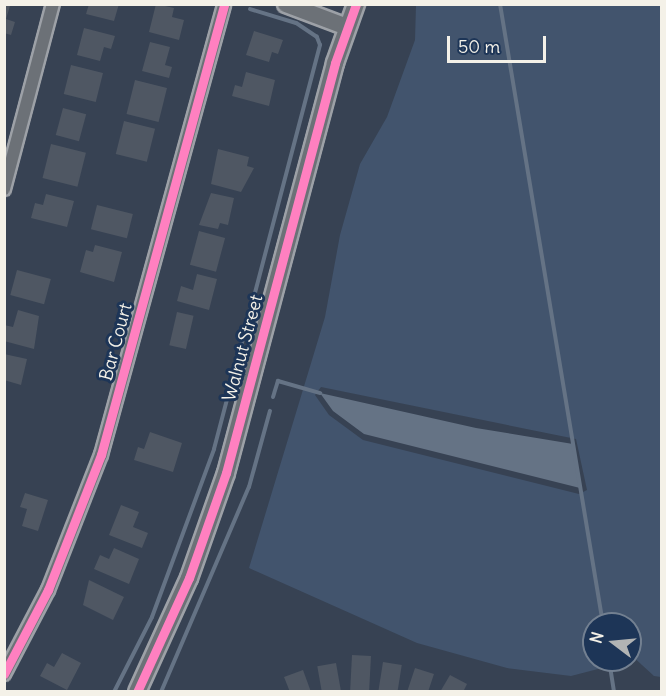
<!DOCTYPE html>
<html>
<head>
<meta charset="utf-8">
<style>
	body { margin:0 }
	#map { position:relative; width:666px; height:696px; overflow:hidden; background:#374253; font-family:Delius,sans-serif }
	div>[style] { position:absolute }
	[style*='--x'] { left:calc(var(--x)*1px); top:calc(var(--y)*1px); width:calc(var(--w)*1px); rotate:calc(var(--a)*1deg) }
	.green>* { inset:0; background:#42546d }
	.water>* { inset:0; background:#657385 }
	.stream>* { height:4px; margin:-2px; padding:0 2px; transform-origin:2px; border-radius:2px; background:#657385 }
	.building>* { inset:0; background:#4f5763; transform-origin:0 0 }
	.roads { filter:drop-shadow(2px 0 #9da1a7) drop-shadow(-2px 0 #9da1a7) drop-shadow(0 2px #9da1a7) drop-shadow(0 -2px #9da1a7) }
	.street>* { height:12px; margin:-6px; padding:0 6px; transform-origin:6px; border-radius:6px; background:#6c7177 }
	.secondary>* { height:16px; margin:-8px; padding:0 8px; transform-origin:8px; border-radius:8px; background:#6c7177 }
	.cycleway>* { height:9px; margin:-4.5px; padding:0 4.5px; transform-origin:4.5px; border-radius:4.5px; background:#ff80c0 }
	span { translate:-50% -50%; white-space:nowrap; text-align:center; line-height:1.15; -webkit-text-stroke:6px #1d3557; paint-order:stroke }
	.street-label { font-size:18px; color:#f4f1e8 }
	.frame { position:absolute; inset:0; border:6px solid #f4f1e8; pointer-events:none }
	.north { position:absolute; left:582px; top:612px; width:60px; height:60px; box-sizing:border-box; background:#1d3557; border:2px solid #738091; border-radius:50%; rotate:286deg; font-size:16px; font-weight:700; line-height:24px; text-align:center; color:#f4f1e8 }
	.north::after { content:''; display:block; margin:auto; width:21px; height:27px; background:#b2b4b4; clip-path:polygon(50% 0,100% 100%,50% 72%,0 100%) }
	.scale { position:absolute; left:447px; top:36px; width:99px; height:27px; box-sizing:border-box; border:3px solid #f4f1e8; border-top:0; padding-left:8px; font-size:18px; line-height:21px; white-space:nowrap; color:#f4f1e8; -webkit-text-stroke:4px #1d3557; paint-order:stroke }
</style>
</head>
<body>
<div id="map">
	<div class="green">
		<i style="clip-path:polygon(evenodd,416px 5px,661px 5px,661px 677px,654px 676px,630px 654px,630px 624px,594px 624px,594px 660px,607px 660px,598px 669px,571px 676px,507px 668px,417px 643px,249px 568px,325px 317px,340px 235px,360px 164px,387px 117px,415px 40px,416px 5px,321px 387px,576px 439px,587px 490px,579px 494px,363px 440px,329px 415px,315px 395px,321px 387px)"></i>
	</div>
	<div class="water">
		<i style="clip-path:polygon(320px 393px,476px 428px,573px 444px,580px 488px,364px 434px,333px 411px)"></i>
	</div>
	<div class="stream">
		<i style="--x:500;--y:4;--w:628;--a:80.57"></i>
		<i style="--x:273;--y:397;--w:17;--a:-73"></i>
		<i style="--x:278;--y:381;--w:44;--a:15.9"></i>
		<i style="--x:609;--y:660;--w:32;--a:81"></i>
		<i style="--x:114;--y:692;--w:84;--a:-63.1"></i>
		<i style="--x:152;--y:617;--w:179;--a:-69.7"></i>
		<i style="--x:214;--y:449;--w:418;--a:-75.3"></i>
		<i style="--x:320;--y:45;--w:9;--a:-111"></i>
		<i style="--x:317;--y:37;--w:25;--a:-146"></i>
		<i style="--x:296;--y:23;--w:48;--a:-163.1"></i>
		<i style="--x:161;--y:692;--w:223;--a:-66.8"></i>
		<i style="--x:249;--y:487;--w:79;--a:-74.6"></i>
	</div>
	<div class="building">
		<i style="clip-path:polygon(4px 4px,10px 6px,6px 19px,15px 22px,11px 35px,4px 33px)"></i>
		<i style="clip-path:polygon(89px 4px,119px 4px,114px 21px,86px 14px)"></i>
		<i style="clip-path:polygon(156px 4px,174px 8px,172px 17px,184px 20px,179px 40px,149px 32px)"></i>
		<i style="clip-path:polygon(84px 28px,115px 36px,111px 49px,104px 47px,100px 61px,77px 55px)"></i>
		<i style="clip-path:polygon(254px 31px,283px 40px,278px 54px,272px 52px,269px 62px,246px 55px)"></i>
		<i style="clip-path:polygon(150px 42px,170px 47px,165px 65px,172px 67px,169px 78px,142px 71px)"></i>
		<i style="left:71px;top:65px;width:33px;height:30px;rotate:14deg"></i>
		<i style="clip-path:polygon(246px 72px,275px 80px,269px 106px,232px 96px,235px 85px,242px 87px)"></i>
		<i style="left:135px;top:80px;width:33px;height:35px;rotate:14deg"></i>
		<i style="left:63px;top:108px;width:24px;height:28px;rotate:15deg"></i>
		<i style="left:124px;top:121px;width:32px;height:34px;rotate:14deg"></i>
		<i style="left:51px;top:144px;width:36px;height:35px;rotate:14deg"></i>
		<i style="clip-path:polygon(218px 149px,249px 157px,247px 166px,254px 168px,241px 192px,211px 184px)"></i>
		<i style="clip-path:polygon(211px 193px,234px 198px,228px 225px,220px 223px,218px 229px,199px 225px)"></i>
		<i style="clip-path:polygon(46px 194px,74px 201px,67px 227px,31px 218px,35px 203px,43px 205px)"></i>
		<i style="left:97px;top:205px;width:37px;height:25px;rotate:14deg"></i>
		<i style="left:199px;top:231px;width:27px;height:35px;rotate:15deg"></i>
		<i style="clip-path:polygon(95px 245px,122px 252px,114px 282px,80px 272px,86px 250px,93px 252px)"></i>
		<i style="left:17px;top:270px;width:35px;height:26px;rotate:15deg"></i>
		<i style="clip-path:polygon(197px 274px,217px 279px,209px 310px,177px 301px,181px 286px,193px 290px)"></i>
		<i style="clip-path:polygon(18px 310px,39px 316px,34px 349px,4px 341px,4px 325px,13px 327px)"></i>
		<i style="left:177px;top:312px;width:17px;height:34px;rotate:13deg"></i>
		<i style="clip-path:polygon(4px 354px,27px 359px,21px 385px,4px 380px)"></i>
		<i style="clip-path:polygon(150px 432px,182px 443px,173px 472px,134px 460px,138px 447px,144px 449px)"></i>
		<i style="clip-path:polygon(25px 493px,48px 500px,38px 531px,22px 526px,27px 509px,20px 507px)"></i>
		<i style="clip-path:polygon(121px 505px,139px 512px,133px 527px,148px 533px,142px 548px,109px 535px)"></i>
		<i style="clip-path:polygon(114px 548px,139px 559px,129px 584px,94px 569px,100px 555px,109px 559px)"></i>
		<i style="clip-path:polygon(89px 580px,124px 597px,113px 620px,83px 605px)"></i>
		<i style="clip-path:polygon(62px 653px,81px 663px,67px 690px,40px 676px,47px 663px,54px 667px)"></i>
		<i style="left:352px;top:655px;width:19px;height:37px;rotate:3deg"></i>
		<i style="left:383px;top:662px;width:19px;height:30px;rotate:9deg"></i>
		<i style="left:336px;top:663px;width:29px;height:19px;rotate:80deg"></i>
		<i style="clip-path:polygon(415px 668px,434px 674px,428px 692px,407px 692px)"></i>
		<i style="clip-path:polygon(303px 670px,311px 692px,290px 692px,284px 677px)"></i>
		<i style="clip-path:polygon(450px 675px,467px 684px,463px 692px,440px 692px)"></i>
	</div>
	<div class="roads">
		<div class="street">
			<i style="--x:4;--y:189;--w:191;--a:-75.2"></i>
			<i style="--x:4;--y:674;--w:95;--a:-62.4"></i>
			<i style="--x:48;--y:590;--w:145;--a:-68.6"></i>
			<i style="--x:101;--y:455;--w:467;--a:-74.7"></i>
		</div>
		<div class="secondary">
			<i style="--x:286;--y:4;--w:65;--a:20.7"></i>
			<i style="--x:137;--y:692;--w:125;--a:-65.5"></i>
			<i style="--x:189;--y:578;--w:111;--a:-70.6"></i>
			<i style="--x:226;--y:473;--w:424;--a:-75.1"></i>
			<i style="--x:335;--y:63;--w:63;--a:-70.4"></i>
		</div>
	</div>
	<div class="cycleway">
		<i style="--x:4;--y:674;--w:95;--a:-62.4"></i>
		<i style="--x:48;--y:590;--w:145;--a:-68.6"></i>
		<i style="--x:101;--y:455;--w:467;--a:-74.7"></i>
		<i style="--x:137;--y:692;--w:125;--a:-65.5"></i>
		<i style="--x:189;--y:578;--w:111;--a:-70.6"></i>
		<i style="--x:226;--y:473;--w:424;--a:-75.1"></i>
		<i style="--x:335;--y:63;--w:63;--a:-70.4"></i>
	</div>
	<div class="street-label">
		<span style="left:116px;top:342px;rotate:-75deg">Bar Court</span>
		<span style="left:243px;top:348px;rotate:-75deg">Walnut Street</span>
	</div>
	<div class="frame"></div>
	<div class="north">N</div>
	<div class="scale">50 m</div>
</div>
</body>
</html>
